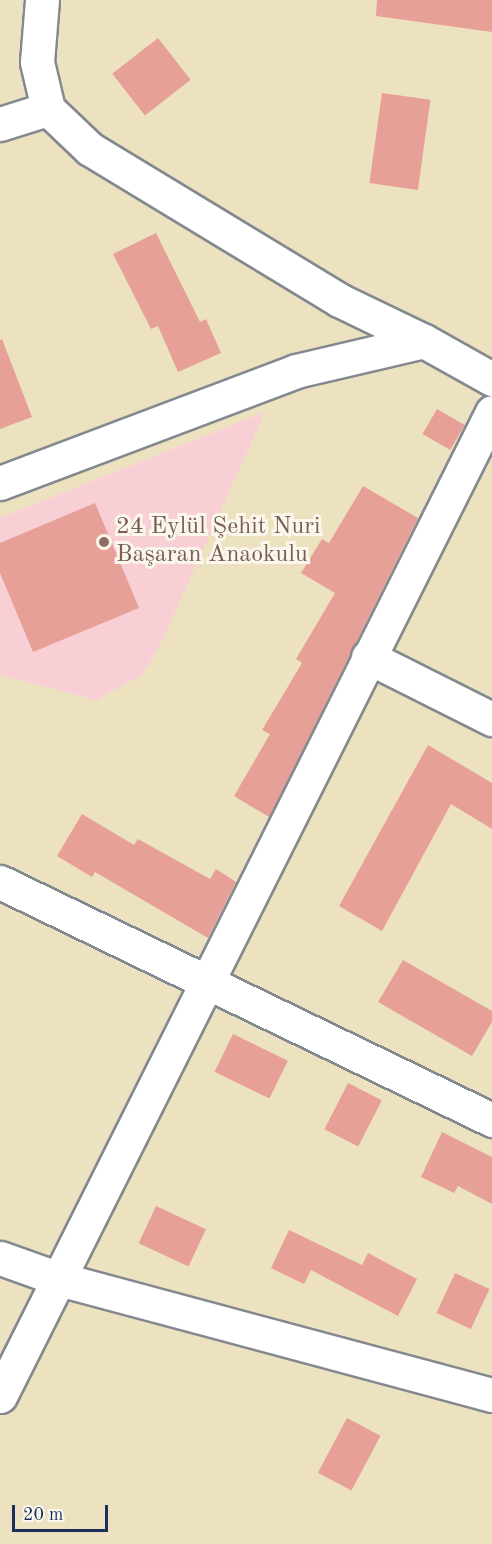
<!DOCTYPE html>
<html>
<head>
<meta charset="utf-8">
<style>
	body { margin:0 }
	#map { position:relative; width:492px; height:1544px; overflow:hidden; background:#ece2c0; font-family:"Old Standard TT",serif }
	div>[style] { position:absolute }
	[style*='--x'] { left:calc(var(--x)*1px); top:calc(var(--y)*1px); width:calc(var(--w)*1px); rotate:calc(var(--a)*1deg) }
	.built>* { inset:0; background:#f7cfd5 }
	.building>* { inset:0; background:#e7a097; transform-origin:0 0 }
	.roads { filter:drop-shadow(2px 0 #84888f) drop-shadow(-2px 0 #84888f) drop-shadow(0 2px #84888f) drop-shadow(0 -2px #84888f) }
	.street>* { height:33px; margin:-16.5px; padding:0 16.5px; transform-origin:16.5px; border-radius:16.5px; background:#fff }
	.dots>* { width:16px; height:16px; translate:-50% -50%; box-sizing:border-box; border:3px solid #fbf7ec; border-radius:50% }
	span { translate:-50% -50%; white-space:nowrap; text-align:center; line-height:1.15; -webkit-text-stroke:6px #fbf7ec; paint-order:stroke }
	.education-label { font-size:24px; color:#785e54 }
	.left { translate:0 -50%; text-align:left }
	.scale { position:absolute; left:12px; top:1505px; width:96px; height:27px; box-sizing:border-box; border:3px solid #1b2f5e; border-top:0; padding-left:8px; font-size:18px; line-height:21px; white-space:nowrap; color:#1b2f5e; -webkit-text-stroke:4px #fbf7ec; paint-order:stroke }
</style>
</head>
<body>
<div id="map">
	<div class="built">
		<i style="clip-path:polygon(265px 412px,160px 645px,142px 675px,96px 700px,0 675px,0 518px)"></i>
	</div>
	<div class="building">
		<i style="clip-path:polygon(377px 0,492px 0,492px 32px,376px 16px)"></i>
		<i style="left:158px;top:38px;width:53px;height:58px;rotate:52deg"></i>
		<i style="left:382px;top:93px;width:49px;height:91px;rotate:8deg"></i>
		<i style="clip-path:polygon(156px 233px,200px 322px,206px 319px,221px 353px,178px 372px,158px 326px,151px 329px,113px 254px)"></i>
		<i style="clip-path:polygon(2px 339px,32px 417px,0 429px,0 340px)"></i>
		<i style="left:437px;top:409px;width:32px;height:29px;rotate:30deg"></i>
		<i style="clip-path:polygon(363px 486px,418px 518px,269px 817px,234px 796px,270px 734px,262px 730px,302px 663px,296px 659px,335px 593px,301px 573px,322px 539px,329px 543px)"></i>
		<i style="clip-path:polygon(95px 503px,139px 608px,33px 652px,0 573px,0 543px)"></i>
		<i style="clip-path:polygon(428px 745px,492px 783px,492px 829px,451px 804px,382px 931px,339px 906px)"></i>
		<i style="clip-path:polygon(82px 814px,134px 845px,138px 839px,210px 879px,216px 869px,236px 882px,208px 938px,95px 872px,92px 877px,57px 856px)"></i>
		<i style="clip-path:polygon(403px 960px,492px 1011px,492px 1022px,472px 1056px,378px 1002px)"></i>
		<i style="left:233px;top:1034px;width:61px;height:42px;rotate:26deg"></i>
		<i style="left:348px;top:1083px;width:38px;height:52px;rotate:27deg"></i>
		<i style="clip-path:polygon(442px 1132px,492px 1157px,492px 1204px,458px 1186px,454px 1193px,421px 1177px)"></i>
		<i style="left:156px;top:1206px;width:55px;height:41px;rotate:25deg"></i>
		<i style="clip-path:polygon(289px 1230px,362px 1265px,368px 1253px,417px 1279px,398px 1316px,311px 1270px,304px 1284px,271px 1268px)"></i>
		<i style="left:455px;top:1273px;width:38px;height:44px;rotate:25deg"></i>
		<i style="left:347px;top:1418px;width:38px;height:62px;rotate:28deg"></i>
	</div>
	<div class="roads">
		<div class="street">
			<i style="--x:42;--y:0;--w:62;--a:94.6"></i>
			<i style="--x:37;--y:62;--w:48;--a:76.8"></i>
			<i style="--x:48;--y:109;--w:58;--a:43.6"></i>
			<i style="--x:90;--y:149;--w:291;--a:31.2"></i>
			<i style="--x:339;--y:300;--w:94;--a:25.8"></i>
			<i style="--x:424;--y:341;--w:78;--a:29.2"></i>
			<i style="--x:0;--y:124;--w:50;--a:-17.4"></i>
			<i style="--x:0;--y:483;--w:316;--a:-20.7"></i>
			<i style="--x:296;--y:371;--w:131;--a:-13.2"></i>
			<i style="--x:368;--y:657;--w:139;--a:26.6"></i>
			<i style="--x:0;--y:882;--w:547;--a:25.81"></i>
			<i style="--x:0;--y:1258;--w:63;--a:19.6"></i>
			<i style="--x:59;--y:1279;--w:448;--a:15"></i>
			<i style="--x:0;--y:1396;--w:1100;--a:-63.43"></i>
		</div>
	</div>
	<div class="dots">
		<i style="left:104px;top:542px;background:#8d6e63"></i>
	</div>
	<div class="education-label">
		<span class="left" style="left:116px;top:542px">24 Eylül Şehit Nuri<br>Başaran Anaokulu</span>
	</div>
	<div class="scale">20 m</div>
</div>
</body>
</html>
